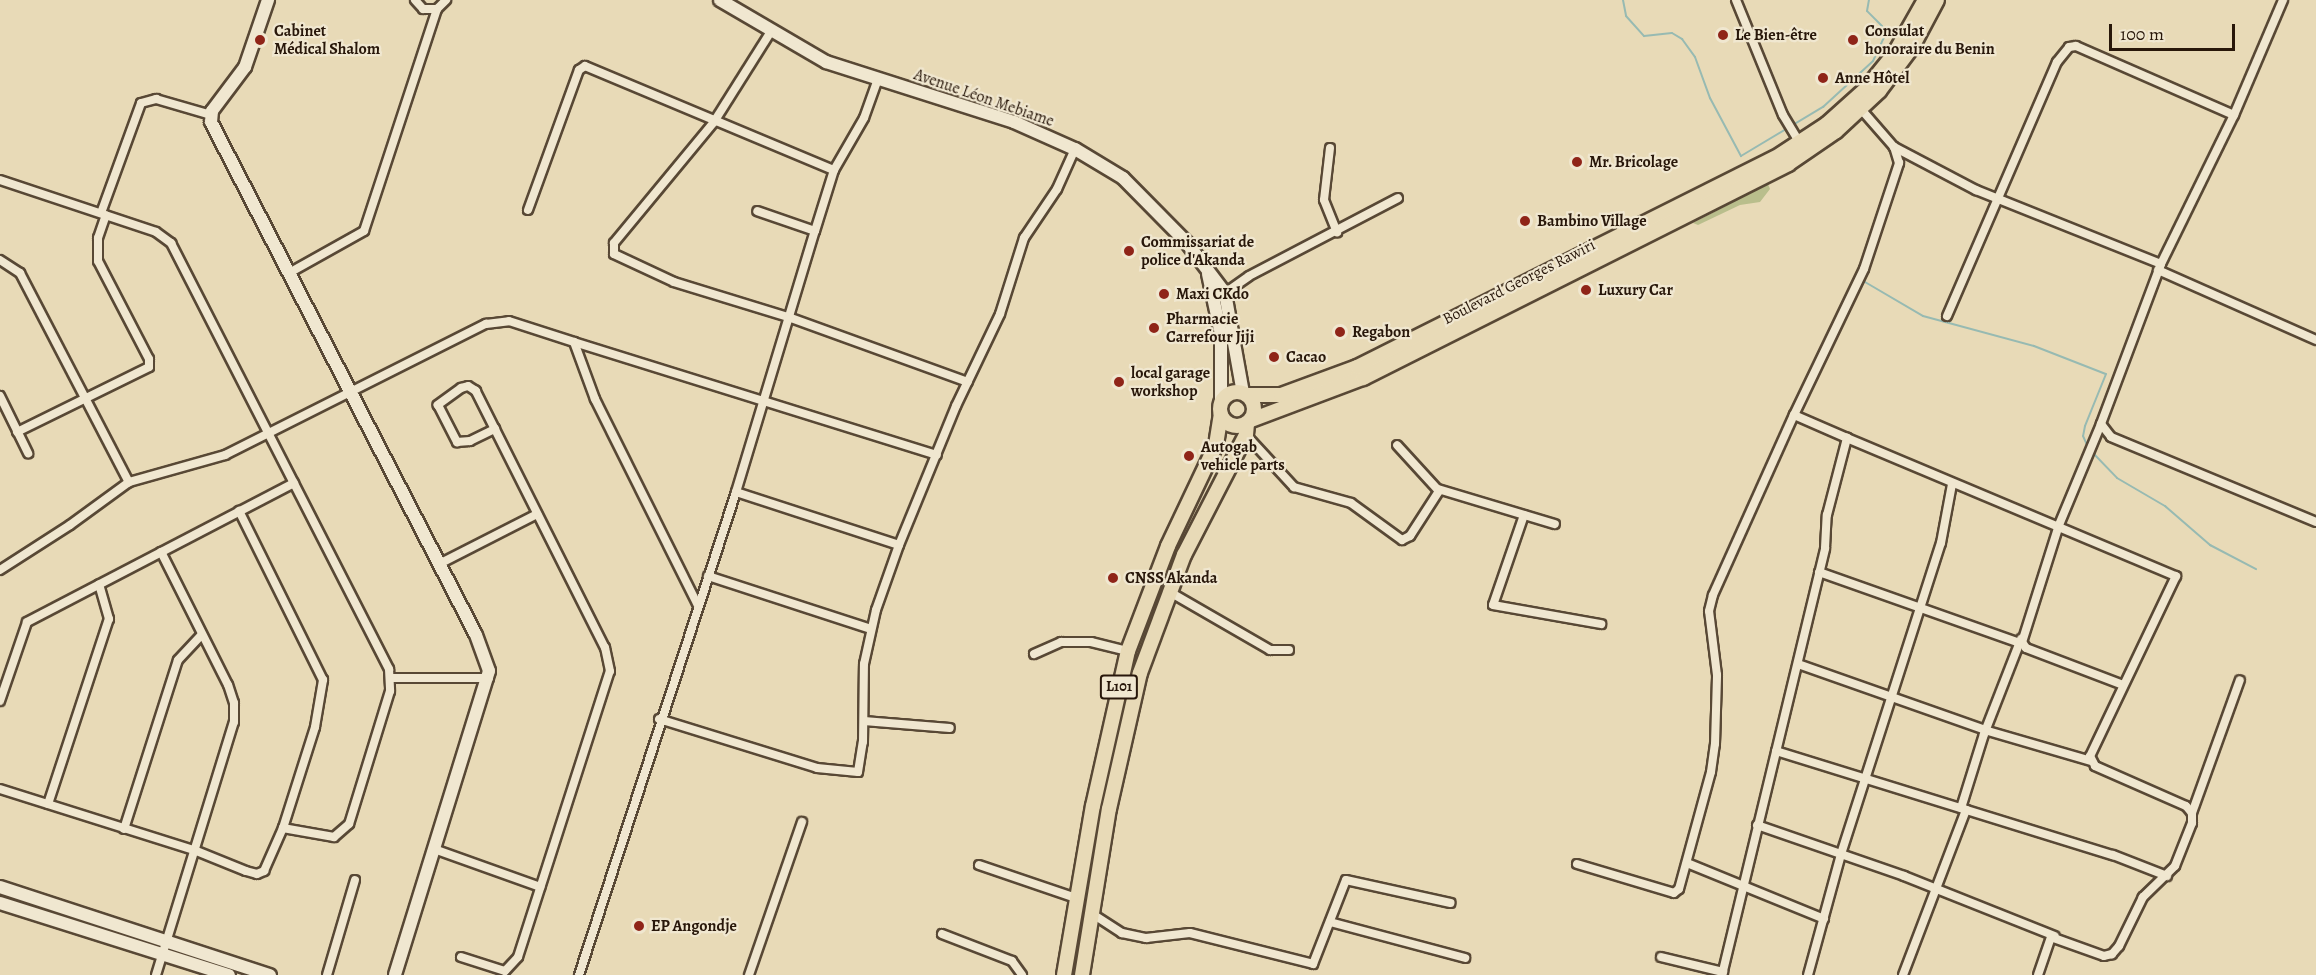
<!DOCTYPE html>
<html>
<head>
<meta charset="utf-8">
<style>
	body { margin:0 }
	#map { position:relative; width:2316px; height:975px; overflow:hidden; background:#e8dab7; font-family:Alegreya,serif }
	div>[style] { position:absolute }
	[style*='--x'] { left:calc(var(--x)*1px); top:calc(var(--y)*1px); width:calc(var(--w)*1px); rotate:calc(var(--a)*1deg) }
	.green>* { inset:0; background:#b9be8c }
	.stream>* { height:2px; margin:-1px; padding:0 1px; transform-origin:1px; border-radius:1px; background:#97bab2 }
	.roads { filter:drop-shadow(2px 0 #584835) drop-shadow(-2px 0 #584835) drop-shadow(0 2px #584835) drop-shadow(0 -2px #584835) }
	.street>* { height:8px; margin:-4px; padding:0 4px; transform-origin:4px; border-radius:4px; background:#f0e7d0 }
	.secondary>* { height:12px; margin:-6px; padding:0 6px; transform-origin:6px; border-radius:6px; background:#f0e7d0 }
	.primary>* { height:14px; margin:-7px; padding:0 7px; transform-origin:7px; border-radius:7px; background:#e8dab7 }
	.primary>.ring { margin:-7px; padding:0; box-sizing:content-box; background:none; border:14px solid #e8dab7; border-radius:50% }
	.dots>* { width:16px; height:16px; translate:-50% -50%; box-sizing:border-box; border:3px solid #f0e7d0; border-radius:50% }
	span { translate:-50% -50%; white-space:nowrap; text-align:center; line-height:1.15; -webkit-text-stroke:4.5px #f0e7d0; paint-order:stroke }
	.shield-label span { padding:2px 4px; background:#f0e7d0; border:2px solid; border-radius:4px; -webkit-text-stroke-width:0 }
	.shield-label { font-size:15px; color:#28170a; font-weight:700 }
	.poi-label { font-size:16px; color:#28170a; font-weight:700 }
	.left { translate:0 -50%; text-align:left }
	.street-label { font-size:16px; color:#28170a }
	.scale { position:absolute; left:2109px; top:24px; width:126px; height:27px; box-sizing:border-box; border:3px solid #28170a; border-top:0; padding-left:8px; font-size:18px; line-height:21px; white-space:nowrap; color:#28170a; -webkit-text-stroke:4px #f0e7d0; paint-order:stroke }
</style>
</head>
<body>
<div id="map">
	<div class="green">
		<i style="clip-path:polygon(1768px 184px,1770px 189px,1760px 202px,1740px 205px,1698px 225px,1693px 223px)"></i>
	</div>
	<div class="stream">
		<i style="--x:1623;--y:0;--w:16;--a:79"></i>
		<i style="--x:1626;--y:16;--w:27;--a:48"></i>
		<i style="--x:1644;--y:36;--w:28;--a:-6"></i>
		<i style="--x:1672;--y:33;--w:12;--a:31"></i>
		<i style="--x:1682;--y:39;--w:22;--a:54"></i>
		<i style="--x:1695;--y:57;--w:44;--a:69.9"></i>
		<i style="--x:1710;--y:98;--w:66;--a:61.9"></i>
		<i style="--x:1741;--y:156;--w:96;--a:-30.9"></i>
		<i style="--x:1823;--y:107;--w:68;--a:-42.6"></i>
		<i style="--x:1873;--y:61;--w:26;--a:-65"></i>
		<i style="--x:1884;--y:37;--w:11;--a:-100"></i>
		<i style="--x:1882;--y:26;--w:21;--a:-135"></i>
		<i style="--x:1867;--y:11;--w:11;--a:-80"></i>
		<i style="--x:1865;--y:282;--w:67;--a:30.4"></i>
		<i style="--x:1923;--y:316;--w:115;--a:15.1"></i>
		<i style="--x:2034;--y:346;--w:77;--a:21.3"></i>
		<i style="--x:2106;--y:374;--w:56;--a:112"></i>
		<i style="--x:2085;--y:426;--w:10;--a:101"></i>
		<i style="--x:2083;--y:436;--w:12;--a:66"></i>
		<i style="--x:2092;--y:452;--w:36;--a:46"></i>
		<i style="--x:2117;--y:478;--w:56;--a:30.3"></i>
		<i style="--x:2165;--y:506;--w:60;--a:40.9"></i>
		<i style="--x:2210;--y:545;--w:52;--a:27.6"></i>
	</div>
	<div class="roads">
		<div class="street">
			<i style="--x:415;--y:0;--w:12;--a:48"></i>
			<i style="--x:423;--y:9;--w:14;--a:0"></i>
			<i style="--x:1736;--y:0;--w:124;--a:67.8"></i>
			<i style="--x:1783;--y:115;--w:33;--a:59"></i>
			<i style="--x:770;--y:33;--w:105;--a:122.2"></i>
			<i style="--x:714;--y:122;--w:157;--a:129.6"></i>
			<i style="--x:614;--y:243;--w:11;--a:90"></i>
			<i style="--x:614;--y:254;--w:66;--a:25"></i>
			<i style="--x:674;--y:282;--w:122;--a:17.1"></i>
			<i style="--x:791;--y:318;--w:188;--a:19.9"></i>
			<i style="--x:1894;--y:147;--w:93;--a:27.7"></i>
			<i style="--x:1976;--y:190;--w:199;--a:21.8"></i>
			<i style="--x:2161;--y:264;--w:166;--a:-63.9"></i>
			<i style="--x:2234;--y:115;--w:125;--a:-66.9"></i>
			<i style="--x:1330;--y:148;--w:52;--a:96.6"></i>
			<i style="--x:1324;--y:200;--w:35;--a:68"></i>
			<i style="--x:0;--y:180;--w:164;--a:18.4"></i>
			<i style="--x:156;--y:232;--w:19;--a:36"></i>
			<i style="--x:171;--y:243;--w:479;--a:62.9"></i>
			<i style="--x:389;--y:669;--w:22;--a:87"></i>
			<i style="--x:390;--y:691;--w:139;--a:107.1"></i>
			<i style="--x:349;--y:824;--w:20;--a:139"></i>
			<i style="--x:334;--y:837;--w:52;--a:-170"></i>
			<i style="--x:528;--y:210;--w:149;--a:-70"></i>
			<i style="--x:579;--y:70;--w:7;--a:-34"></i>
			<i style="--x:585;--y:66;--w:270;--a:22.7"></i>
			<i style="--x:101;--y:213;--w:117;--a:-70"></i>
			<i style="--x:141;--y:103;--w:16;--a:-15"></i>
			<i style="--x:156;--y:99;--w:57;--a:16.2"></i>
			<i style="--x:815;--y:231;--w:64;--a:-72.7"></i>
			<i style="--x:834;--y:170;--w:60;--a:-60"></i>
			<i style="--x:864;--y:118;--w:41;--a:-70.3"></i>
			<i style="--x:0;--y:260;--w:24;--a:33"></i>
			<i style="--x:20;--y:273;--w:236;--a:62.5"></i>
			<i style="--x:2161;--y:264;--w:171;--a:110.6"></i>
			<i style="--x:2101;--y:424;--w:16;--a:52"></i>
			<i style="--x:2111;--y:437;--w:222;--a:22.5"></i>
			<i style="--x:2158;--y:270;--w:173;--a:23.9"></i>
			<i style="--x:289;--y:273;--w:86;--a:-29.2"></i>
			<i style="--x:364;--y:231;--w:234;--a:-71.8"></i>
			<i style="--x:437;--y:9;--w:13;--a:-45"></i>
			<i style="--x:1225;--y:293;--w:29;--a:-35"></i>
			<i style="--x:1249;--y:276;--w:168;--a:-27.6"></i>
			<i style="--x:1947;--y:316;--w:277;--a:-66.6"></i>
			<i style="--x:2057;--y:62;--w:19;--a:-51"></i>
			<i style="--x:2069;--y:47;--w:7;--a:-8"></i>
			<i style="--x:2076;--y:46;--w:172;--a:23.6"></i>
			<i style="--x:574;--y:342;--w:380;--a:17.3"></i>
			<i style="--x:0;--y:396;--w:64;--a:63.8"></i>
			<i style="--x:2101;--y:424;--w:109;--a:112.6"></i>
			<i style="--x:2059;--y:525;--w:123;--a:107.5"></i>
			<i style="--x:2022;--y:642;--w:7;--a:56"></i>
			<i style="--x:2026;--y:648;--w:104;--a:20.9"></i>
			<i style="--x:17;--y:432;--w:147;--a:-26.2"></i>
			<i style="--x:149;--y:367;--w:8;--a:-90"></i>
			<i style="--x:149;--y:359;--w:110;--a:-117.5"></i>
			<i style="--x:98;--y:261;--w:23;--a:-90"></i>
			<i style="--x:98;--y:238;--w:24;--a:-71"></i>
			<i style="--x:1246;--y:435;--w:71;--a:47.3"></i>
			<i style="--x:1294;--y:487;--w:59;--a:15.7"></i>
			<i style="--x:1351;--y:503;--w:63;--a:36"></i>
			<i style="--x:1402;--y:540;--w:9;--a:-27"></i>
			<i style="--x:1410;--y:536;--w:54;--a:-57.2"></i>
			<i style="--x:1439;--y:491;--w:62;--a:-132.4"></i>
			<i style="--x:1847;--y:438;--w:357;--a:22.8"></i>
			<i style="--x:2176;--y:576;--w:199;--a:115.5"></i>
			<i style="--x:2090;--y:756;--w:11;--a:63"></i>
			<i style="--x:2095;--y:766;--w:99;--a:23.7"></i>
			<i style="--x:2186;--y:806;--w:9;--a:49"></i>
			<i style="--x:2192;--y:813;--w:10;--a:90"></i>
			<i style="--x:2192;--y:823;--w:46;--a:111.6"></i>
			<i style="--x:2175;--y:866;--w:45;--a:135.9"></i>
			<i style="--x:2143;--y:897;--w:55;--a:116.1"></i>
			<i style="--x:2119;--y:946;--w:11;--a:131"></i>
			<i style="--x:2112;--y:954;--w:8;--a:166"></i>
			<i style="--x:2104;--y:956;--w:56;--a:-160.3"></i>
			<i style="--x:2051;--y:937;--w:40;--a:108.9"></i>
			<i style="--x:1438;--y:489;--w:122;--a:16.7"></i>
			<i style="--x:736;--y:492;--w:171;--a:18"></i>
			<i style="--x:899;--y:545;--w:150;--a:-67.7"></i>
			<i style="--x:956;--y:406;--w:102;--a:-64.4"></i>
			<i style="--x:1000;--y:314;--w:80;--a:-72.5"></i>
			<i style="--x:1024;--y:238;--w:59;--a:-56"></i>
			<i style="--x:1057;--y:189;--w:44;--a:-65.8"></i>
			<i style="--x:1524;--y:515;--w:95;--a:109"></i>
			<i style="--x:1493;--y:605;--w:110;--a:10"></i>
			<i style="--x:439;--y:564;--w:110;--a:-27"></i>
			<i style="--x:0;--y:570;--w:83;--a:-32.7"></i>
			<i style="--x:70;--y:525;--w:73;--a:-36.1"></i>
			<i style="--x:129;--y:482;--w:100;--a:-15.7"></i>
			<i style="--x:225;--y:455;--w:292;--a:-26.7"></i>
			<i style="--x:486;--y:324;--w:23;--a:-7"></i>
			<i style="--x:509;--y:321;--w:68;--a:17.9"></i>
			<i style="--x:574;--y:342;--w:61;--a:69.8"></i>
			<i style="--x:595;--y:399;--w:231;--a:63.5"></i>
			<i style="--x:1819;--y:572;--w:213;--a:19.5"></i>
			<i style="--x:708;--y:576;--w:171;--a:18"></i>
			<i style="--x:1168;--y:591;--w:118;--a:30"></i>
			<i style="--x:1270;--y:650;--w:19;--a:0"></i>
			<i style="--x:1034;--y:654;--w:30;--a:-24"></i>
			<i style="--x:1061;--y:642;--w:30;--a:0"></i>
			<i style="--x:1091;--y:642;--w:38;--a:14"></i>
			<i style="--x:1798;--y:664;--w:201;--a:19.4"></i>
			<i style="--x:1988;--y:731;--w:107;--a:16.2"></i>
			<i style="--x:392;--y:678;--w:97;--a:0"></i>
			<i style="--x:0;--y:701;--w:83;--a:-71.1"></i>
			<i style="--x:27;--y:622;--w:301;--a:-27.5"></i>
			<i style="--x:659;--y:719;--w:165;--a:17.2"></i>
			<i style="--x:817;--y:768;--w:41;--a:5.6"></i>
			<i style="--x:858;--y:772;--w:30;--a:-81"></i>
			<i style="--x:863;--y:742;--w:78;--a:-89.3"></i>
			<i style="--x:864;--y:664;--w:55;--a:-77.5"></i>
			<i style="--x:876;--y:610;--w:69;--a:-70.5"></i>
			<i style="--x:864;--y:721;--w:86;--a:4.7"></i>
			<i style="--x:1776;--y:751;--w:353;--a:17.2"></i>
			<i style="--x:2113;--y:855;--w:58;--a:21.3"></i>
			<i style="--x:0;--y:789;--w:203;--a:17.5"></i>
			<i style="--x:194;--y:850;--w:56;--a:22"></i>
			<i style="--x:246;--y:871;--w:11;--a:15"></i>
			<i style="--x:257;--y:874;--w:8;--a:-23"></i>
			<i style="--x:264;--y:871;--w:47;--a:-66.2"></i>
			<i style="--x:283;--y:828;--w:106;--a:-72.4"></i>
			<i style="--x:315;--y:727;--w:48;--a:-80.3"></i>
			<i style="--x:323;--y:680;--w:189;--a:-116.4"></i>
			<i style="--x:48;--y:804;--w:195;--a:-71.8"></i>
			<i style="--x:109;--y:619;--w:36;--a:-106"></i>
			<i style="--x:1961;--y:808;--w:77;--a:-72.7"></i>
			<i style="--x:1984;--y:734;--w:102;--a:-68.7"></i>
			<i style="--x:2192;--y:813;--w:141;--a:-70.2"></i>
			<i style="--x:1757;--y:825;--w:156;--a:19.1"></i>
			<i style="--x:1904;--y:876;--w:162;--a:21.7"></i>
			<i style="--x:124;--y:829;--w:177;--a:-72.3"></i>
			<i style="--x:178;--y:660;--w:35;--a:-47"></i>
			<i style="--x:434;--y:849;--w:113;--a:19.7"></i>
			<i style="--x:1687;--y:863;--w:148;--a:22.2"></i>
			<i style="--x:1577;--y:864;--w:101;--a:16.6"></i>
			<i style="--x:1674;--y:893;--w:6;--a:-39"></i>
			<i style="--x:1679;--y:889;--w:121;--a:-74.7"></i>
			<i style="--x:1711;--y:772;--w:28;--a:-82"></i>
			<i style="--x:1715;--y:744;--w:69;--a:-88.3"></i>
			<i style="--x:1717;--y:675;--w:64;--a:-97.1"></i>
			<i style="--x:1709;--y:611;--w:16;--a:-76"></i>
			<i style="--x:1713;--y:595;--w:197;--a:-65.8"></i>
			<i style="--x:979;--y:865;--w:102;--a:18.8"></i>
			<i style="--x:1091;--y:913;--w:37;--a:33"></i>
			<i style="--x:1122;--y:933;--w:25;--a:12"></i>
			<i style="--x:1146;--y:938;--w:44;--a:-6.5"></i>
			<i style="--x:1190;--y:933;--w:127;--a:14.1"></i>
			<i style="--x:1313;--y:964;--w:90;--a:-68.6"></i>
			<i style="--x:1346;--y:880;--w:107;--a:12.4"></i>
			<i style="--x:1330;--y:922;--w:140;--a:14.9"></i>
			<i style="--x:942;--y:934;--w:75;--a:21.1"></i>
			<i style="--x:1012;--y:961;--w:17;--a:54"></i>
			<i style="--x:461;--y:957;--w:46;--a:17.7"></i>
			<i style="--x:505;--y:971;--w:19;--a:-47"></i>
			<i style="--x:518;--y:957;--w:300;--a:-72.2"></i>
			<i style="--x:610;--y:671;--w:24;--a:-102"></i>
			<i style="--x:605;--y:648;--w:288;--a:-116.7"></i>
			<i style="--x:476;--y:391;--w:9;--a:-148"></i>
			<i style="--x:468;--y:386;--w:7;--a:164"></i>
			<i style="--x:461;--y:388;--w:29;--a:144"></i>
			<i style="--x:438;--y:405;--w:42;--a:62.8"></i>
			<i style="--x:457;--y:442;--w:13;--a:-4"></i>
			<i style="--x:470;--y:441;--w:28;--a:-26"></i>
			<i style="--x:1661;--y:957;--w:64;--a:13.6"></i>
			<i style="--x:156;--y:975;--w:265;--a:-72.9"></i>
			<i style="--x:234;--y:722;--w:19;--a:-90"></i>
			<i style="--x:234;--y:703;--w:19;--a:-108"></i>
			<i style="--x:228;--y:685;--w:149;--a:-116.7"></i>
			<i style="--x:327;--y:975;--w:99;--a:-73.6"></i>
			<i style="--x:579;--y:975;--w:508;--a:-71.99"></i>
			<i style="--x:736;--y:492;--w:273;--a:-73.2"></i>
			<i style="--x:815;--y:231;--w:61;--a:-161"></i>
			<i style="--x:749;--y:975;--w:162;--a:-70.9"></i>
			<i style="--x:1722;--y:975;--w:439;--a:-76.4"></i>
			<i style="--x:1825;--y:548;--w:33;--a:-87"></i>
			<i style="--x:1827;--y:515;--w:80;--a:-75.4"></i>
			<i style="--x:1847;--y:438;--w:58;--a:-156.5"></i>
			<i style="--x:1794;--y:415;--w:162;--a:-64.4"></i>
			<i style="--x:1864;--y:269;--w:112;--a:-71.7"></i>
			<i style="--x:1899;--y:163;--w:17;--a:-107"></i>
			<i style="--x:1894;--y:147;--w:50;--a:-131"></i>
			<i style="--x:1808;--y:975;--w:125;--a:-74.7"></i>
			<i style="--x:1841;--y:854;--w:327;--a:-72.2"></i>
			<i style="--x:1941;--y:543;--w:60;--a:-79.4"></i>
			<i style="--x:1903;--y:975;--w:177;--a:-69.1"></i>
		</div>
		<div class="secondary">
			<i style="--x:268;--y:0;--w:71;--a:108.9"></i>
			<i style="--x:245;--y:67;--w:55;--a:126.9"></i>
			<i style="--x:212;--y:111;--w:11;--a:95"></i>
			<i style="--x:211;--y:122;--w:577;--a:62.68"></i>
			<i style="--x:476;--y:635;--w:38;--a:70"></i>
			<i style="--x:489;--y:671;--w:318;--a:107.2"></i>
			<i style="--x:720;--y:0;--w:123;--a:30.3"></i>
			<i style="--x:826;--y:62;--w:197;--a:17.7"></i>
			<i style="--x:1014;--y:122;--w:67;--a:23.9"></i>
			<i style="--x:1075;--y:149;--w:56;--a:31.1"></i>
			<i style="--x:1123;--y:178;--w:91;--a:45.4"></i>
			<i style="--x:1187;--y:243;--w:63;--a:52.8"></i>
			<i style="--x:1225;--y:293;--w:102;--a:79.8"></i>
			<i style="--x:1208;--y:274;--w:61;--a:77.8"></i>
			<i style="--x:1221;--y:334;--w:71;--a:90"></i>
			<i style="--x:0;--y:887;--w:284;--a:18.1"></i>
			<i style="--x:0;--y:903;--w:240;--a:17.5"></i>
		</div>
		<div class="primary">
			<i class="ring" style="left:1220px;top:392px;width:20px;height:20px"></i>
			<i style="--x:1247;--y:395;--w:34;--a:0"></i>
			<i style="--x:1281;--y:395;--w:81;--a:-20.2"></i>
			<i style="--x:1357;--y:367;--w:467;--a:-26.6"></i>
			<i style="--x:1775;--y:158;--w:62;--a:-33.2"></i>
			<i style="--x:1827;--y:124;--w:52;--a:-41.9"></i>
			<i style="--x:1866;--y:89;--w:46;--a:-51.1"></i>
			<i style="--x:1895;--y:53;--w:61;--a:-60.5"></i>
			<i style="--x:1251;--y:420;--w:120;--a:-20.6"></i>
			<i style="--x:1363;--y:378;--w:476;--a:-26.7"></i>
			<i style="--x:1788;--y:164;--w:58;--a:-34.5"></i>
			<i style="--x:1836;--y:131;--w:59;--a:-42.9"></i>
			<i style="--x:1879;--y:91;--w:55;--a:-53.1"></i>
			<i style="--x:1912;--y:47;--w:53;--a:-62"></i>
			<i style="--x:1064;--y:975;--w:171;--a:-80.3"></i>
			<i style="--x:1093;--y:806;--w:159;--a:-77.3"></i>
			<i style="--x:1128;--y:651;--w:112;--a:-69.1"></i>
			<i style="--x:1168;--y:546;--w:112;--a:-64.6"></i>
			<i style="--x:1216;--y:445;--w:31;--a:-81"></i>
			<i style="--x:1082;--y:975;--w:168;--a:-80.8"></i>
			<i style="--x:1109;--y:809;--w:139;--a:-77.2"></i>
			<i style="--x:1140;--y:673;--w:126;--a:-69.6"></i>
			<i style="--x:1184;--y:555;--w:135;--a:-62.7"></i>
			<i style="--x:1246;--y:435;--w:12;--a:-85"></i>
		</div>
	</div>
	<div class="dots">
		<i style="left:1723px;top:35px;background:#8f2418"></i>
		<i style="left:260px;top:40px;background:#8f2418"></i>
		<i style="left:1853px;top:40px;background:#8f2418"></i>
		<i style="left:1823px;top:78px;background:#8f2418"></i>
		<i style="left:1577px;top:162px;background:#8f2418"></i>
		<i style="left:1525px;top:221px;background:#8f2418"></i>
		<i style="left:1129px;top:251px;background:#8f2418"></i>
		<i style="left:1586px;top:290px;background:#8f2418"></i>
		<i style="left:1164px;top:294px;background:#8f2418"></i>
		<i style="left:1154px;top:328px;background:#8f2418"></i>
		<i style="left:1340px;top:332px;background:#8f2418"></i>
		<i style="left:1274px;top:357px;background:#8f2418"></i>
		<i style="left:1119px;top:382px;background:#8f2418"></i>
		<i style="left:1189px;top:456px;background:#8f2418"></i>
		<i style="left:1113px;top:578px;background:#8f2418"></i>
		<i style="left:639px;top:926px;background:#8f2418"></i>
	</div>
	<div class="shield-label">
		<span style="left:1119px;top:687px">L101</span>
	</div>
	<div class="poi-label">
		<span class="left" style="left:274px;top:40px">Cabinet<br>Médical Shalom</span>
		<span class="left" style="left:1865px;top:40px">Consulat<br>honoraire du Benin</span>
		<span class="left" style="left:1735px;top:35px">Le Bien-être</span>
		<span class="left" style="left:1835px;top:78px">Anne Hôtel</span>
		<span class="left" style="left:1589px;top:162px">Mr. Bricolage</span>
		<span class="left" style="left:1537px;top:221px">Bambino Village</span>
		<span class="left" style="left:1141px;top:251px">Commissariat de<br>police d'Akanda</span>
		<span class="left" style="left:1598px;top:290px">Luxury Car</span>
		<span class="left" style="left:1176px;top:294px">Maxi CKdo</span>
		<span class="left" style="left:1166px;top:328px">Pharmacie<br>Carrefour Jiji</span>
		<span class="left" style="left:1352px;top:332px">Regabon</span>
		<span class="left" style="left:1286px;top:357px">Cacao</span>
		<span class="left" style="left:1131px;top:382px">local garage<br>workshop</span>
		<span class="left" style="left:1201px;top:456px">Autogab<br>vehicle parts</span>
		<span class="left" style="left:1125px;top:578px">CNSS Akanda</span>
		<span class="left" style="left:651px;top:926px">EP Angondje</span>
	</div>
	<div class="street-label">
		<span style="left:984px;top:98px;rotate:19deg">Avenue Léon Mebiame</span>
		<span style="left:1519px;top:282px;rotate:-27deg">Boulevard Georges Rawiri</span>
	</div>
	<div class="scale">100 m</div>
</div>
</body>
</html>
